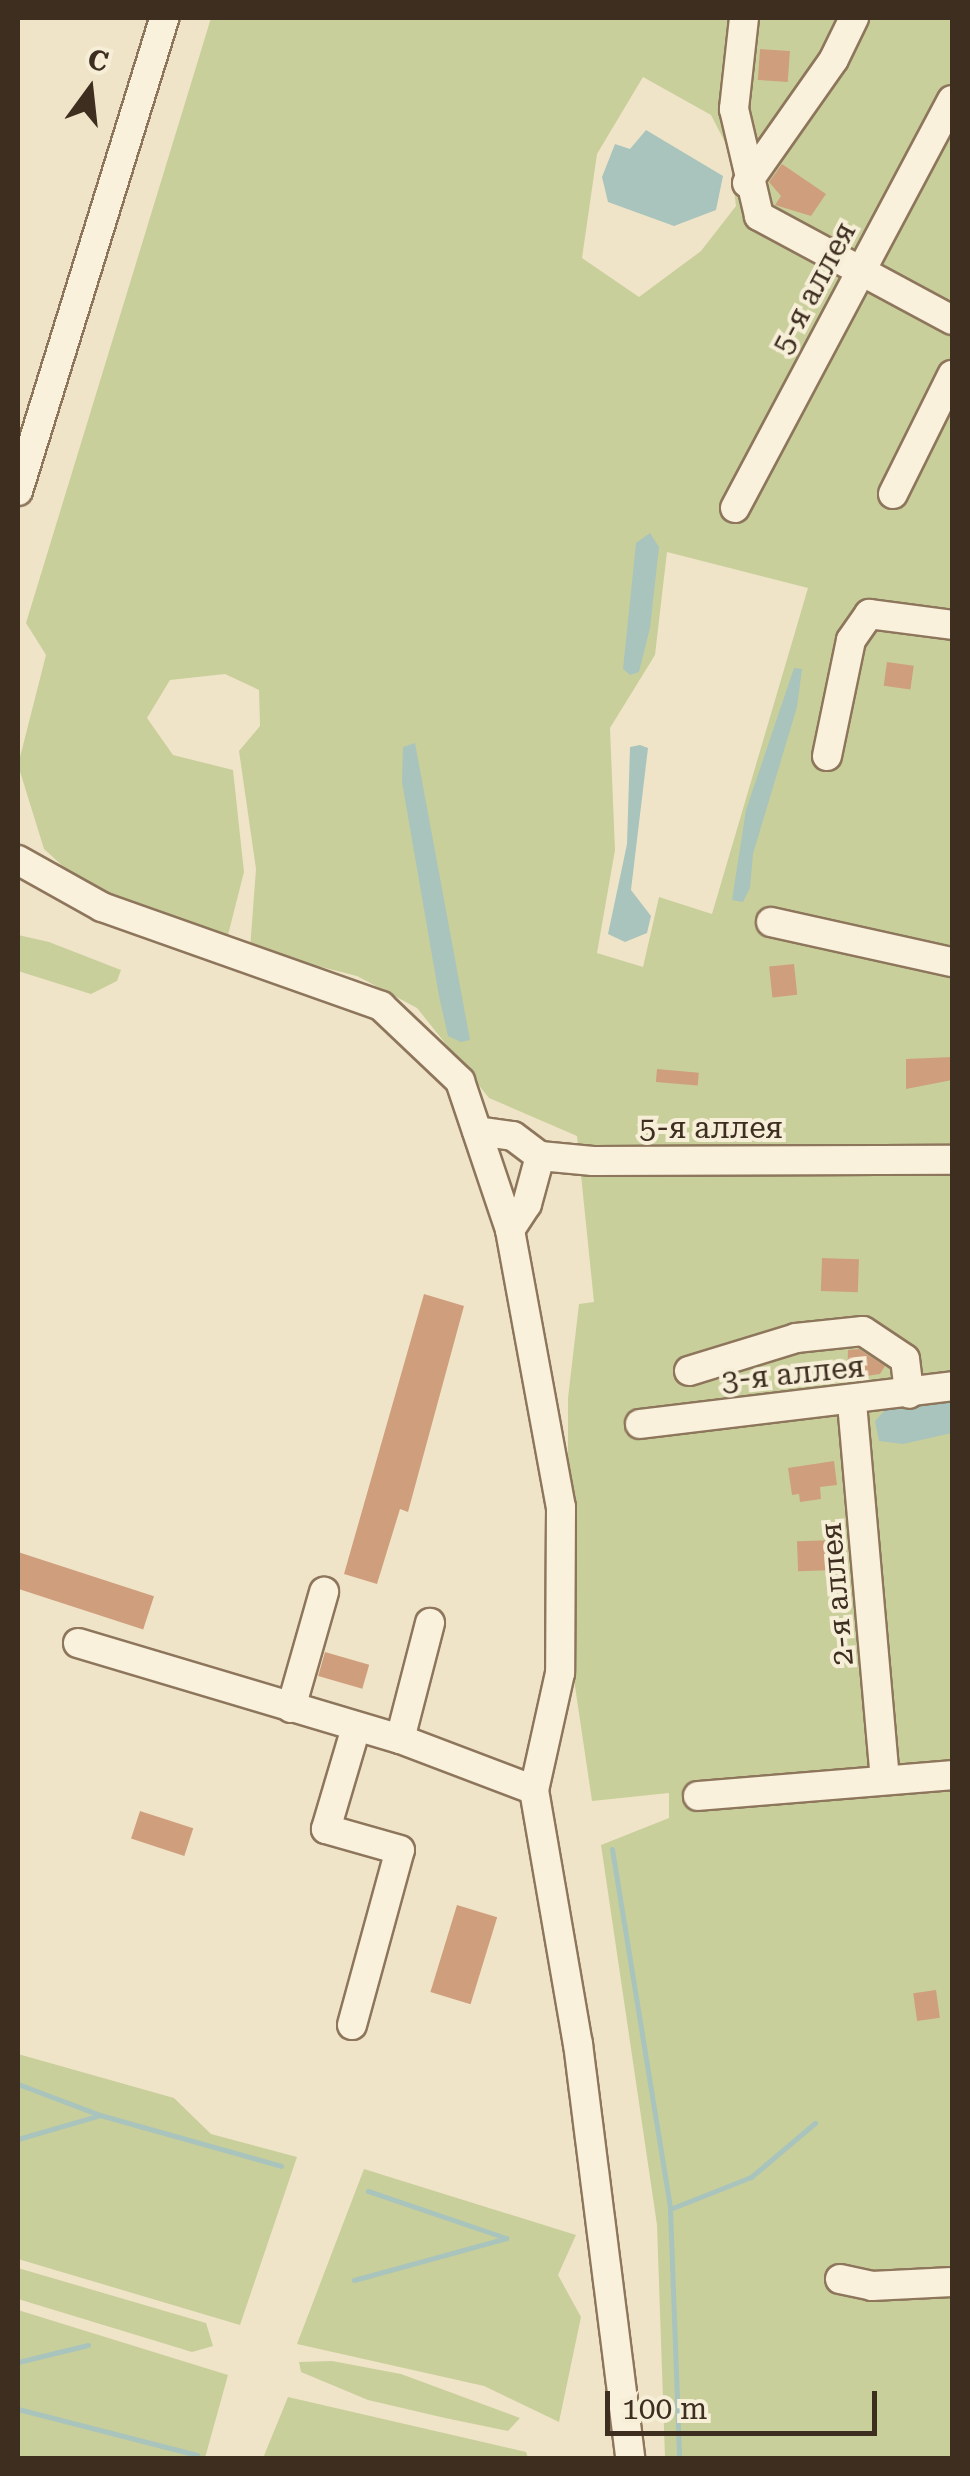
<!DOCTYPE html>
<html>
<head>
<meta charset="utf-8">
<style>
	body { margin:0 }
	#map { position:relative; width:970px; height:2476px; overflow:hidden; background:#f0e4c8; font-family:"Roboto Serif",serif }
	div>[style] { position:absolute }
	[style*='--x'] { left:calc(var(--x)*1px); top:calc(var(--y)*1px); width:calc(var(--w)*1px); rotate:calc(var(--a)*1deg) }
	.green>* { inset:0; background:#c9cf9b }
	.water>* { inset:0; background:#a9c4bc }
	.stream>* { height:5px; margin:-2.5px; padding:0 2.5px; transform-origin:2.5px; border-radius:2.5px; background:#a9c4bc }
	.building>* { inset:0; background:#cf9f7d; transform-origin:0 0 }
	.roads { filter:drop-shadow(2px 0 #8d765c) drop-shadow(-2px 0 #8d765c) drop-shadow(0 2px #8d765c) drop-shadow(0 -2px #8d765c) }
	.minor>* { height:28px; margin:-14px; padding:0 14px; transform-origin:14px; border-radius:14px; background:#faf1dc }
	span { translate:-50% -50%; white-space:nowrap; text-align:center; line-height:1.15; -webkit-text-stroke:8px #f7eed8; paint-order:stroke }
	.street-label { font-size:30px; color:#3d2e20 }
	.frame { position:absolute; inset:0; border:20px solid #3d2e20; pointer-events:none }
	.north { position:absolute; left:40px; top:40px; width:100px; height:100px; -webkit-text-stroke:8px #f7eed8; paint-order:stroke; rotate:15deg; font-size:28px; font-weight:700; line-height:40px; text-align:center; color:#3d2e20 }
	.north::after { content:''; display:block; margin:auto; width:35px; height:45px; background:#3d2e20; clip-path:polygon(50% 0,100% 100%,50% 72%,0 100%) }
	.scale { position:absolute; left:605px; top:2391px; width:272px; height:45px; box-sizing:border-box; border:5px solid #3d2e20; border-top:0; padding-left:12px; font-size:30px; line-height:35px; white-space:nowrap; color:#3d2e20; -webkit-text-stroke:8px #f7eed8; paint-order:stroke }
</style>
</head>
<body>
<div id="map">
	<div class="green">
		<i style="clip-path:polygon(evenodd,211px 18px,952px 18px,952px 2458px,665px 2458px,657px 2225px,601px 1845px,669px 1818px,669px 1793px,592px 1801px,568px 1639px,568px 1398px,579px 1304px,594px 1302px,577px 1136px,489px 1098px,417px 1008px,357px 976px,250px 949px,256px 869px,239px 751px,260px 726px,259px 690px,225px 674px,170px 680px,147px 718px,173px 755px,233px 770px,244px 872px,228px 935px,88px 889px,44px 849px,18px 765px,46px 655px,26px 623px,211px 18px,643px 77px,711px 115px,729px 150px,736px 206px,701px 251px,639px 297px,582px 258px,597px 154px,643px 77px,211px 18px,667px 552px,808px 588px,712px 914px,659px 897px,643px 967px,597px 953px,615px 850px,610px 728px,655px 655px,667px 552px)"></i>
		<i style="clip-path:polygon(18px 935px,49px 942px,121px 970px,117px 981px,91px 994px,18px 971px)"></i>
		<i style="clip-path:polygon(18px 2054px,174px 2098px,211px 2134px,297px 2157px,240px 2325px,18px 2259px)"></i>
		<i style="clip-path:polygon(364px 2169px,576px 2235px,558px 2275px,581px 2317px,559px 2422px,484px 2386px,297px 2344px)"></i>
		<i style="clip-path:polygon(18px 2268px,206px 2323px,213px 2346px,192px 2352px,18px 2299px)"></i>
		<i style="clip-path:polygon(18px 2310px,228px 2375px,205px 2458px,18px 2458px)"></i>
		<i style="clip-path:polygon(332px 2361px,401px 2374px,520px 2418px,508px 2431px,445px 2418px,368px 2400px,301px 2372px,299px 2362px)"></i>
		<i style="clip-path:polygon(288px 2397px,526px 2452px,528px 2458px,263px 2458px)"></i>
	</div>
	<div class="water">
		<i style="clip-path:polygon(646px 130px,723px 176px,716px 210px,674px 226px,608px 202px,602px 177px,615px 144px,630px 149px)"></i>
		<i style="clip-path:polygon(650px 533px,659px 547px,650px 628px,639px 672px,630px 675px,623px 669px,636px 543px)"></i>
		<i style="clip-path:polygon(794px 668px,802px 669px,797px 707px,753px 854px,750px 888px,743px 902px,732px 900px,746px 810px)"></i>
		<i style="clip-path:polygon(415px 743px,470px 1040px,461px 1042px,448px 1036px,439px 996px,402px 782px,403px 747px)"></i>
		<i style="clip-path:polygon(640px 745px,648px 748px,631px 890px,651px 916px,647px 933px,625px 942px,608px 934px,627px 844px,630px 747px)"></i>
		<i style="clip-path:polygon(952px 1397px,952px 1433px,903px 1444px,879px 1441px,875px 1421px,886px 1409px)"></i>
	</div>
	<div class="stream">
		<i style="--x:612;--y:1849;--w:365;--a:80.8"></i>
		<i style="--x:670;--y:2209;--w:249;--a:87.9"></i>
		<i style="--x:18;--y:2084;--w:88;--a:20.7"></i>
		<i style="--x:100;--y:2115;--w:188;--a:15.7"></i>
		<i style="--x:18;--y:2139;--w:82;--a:-16.2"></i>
		<i style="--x:670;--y:2209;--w:87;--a:-21.6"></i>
		<i style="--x:751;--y:2177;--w:84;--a:-40.2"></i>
		<i style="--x:354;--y:2280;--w:158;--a:-15.4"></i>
		<i style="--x:506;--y:2238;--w:146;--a:-161.2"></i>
		<i style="--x:18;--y:2362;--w:72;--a:-13.7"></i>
		<i style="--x:18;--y:2409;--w:185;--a:14.4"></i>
	</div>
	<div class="building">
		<i style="left:760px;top:49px;width:30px;height:31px;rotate:4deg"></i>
		<i style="clip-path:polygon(782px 164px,826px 194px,811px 216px,775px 205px,781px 196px,769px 182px)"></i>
		<i style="left:887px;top:662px;width:27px;height:24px;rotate:8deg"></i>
		<i style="left:794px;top:964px;width:31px;height:25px;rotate:84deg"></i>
		<i style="clip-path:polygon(952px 1057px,952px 1080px,906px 1089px,906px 1059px)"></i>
		<i style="left:657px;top:1069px;width:42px;height:13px;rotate:5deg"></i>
		<i style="left:822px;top:1258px;width:37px;height:33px;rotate:2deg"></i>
		<i style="clip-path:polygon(424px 1294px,464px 1306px,408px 1512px,400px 1509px,377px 1584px,344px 1574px)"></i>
		<i style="clip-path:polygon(859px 1349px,885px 1366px,880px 1374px,847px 1379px,848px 1350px)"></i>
		<i style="clip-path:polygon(834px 1461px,837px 1485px,820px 1487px,821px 1499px,800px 1502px,799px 1494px,792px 1495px,788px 1468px)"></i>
		<i style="left:834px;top:1540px;width:30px;height:37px;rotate:88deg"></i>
		<i style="left:18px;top:1552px;width:143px;height:35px;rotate:18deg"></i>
		<i style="left:325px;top:1652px;width:46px;height:25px;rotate:16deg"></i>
		<i style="left:140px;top:1811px;width:56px;height:29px;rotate:18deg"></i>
		<i style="left:457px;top:1905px;width:42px;height:91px;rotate:17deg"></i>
		<i style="left:936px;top:1990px;width:28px;height:23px;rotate:82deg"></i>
	</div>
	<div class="roads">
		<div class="minor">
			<i style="--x:744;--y:18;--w:92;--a:96.3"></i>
			<i style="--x:734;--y:109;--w:110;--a:76.8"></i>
			<i style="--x:759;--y:216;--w:219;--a:28.3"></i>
			<i style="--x:747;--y:183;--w:151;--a:-54.9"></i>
			<i style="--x:834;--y:59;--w:46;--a:-64"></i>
			<i style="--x:18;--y:491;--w:495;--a:-72.8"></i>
			<i style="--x:893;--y:494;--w:133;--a:-63.6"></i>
			<i style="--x:735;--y:508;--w:462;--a:-62"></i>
			<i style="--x:827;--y:756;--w:118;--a:-78.3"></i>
			<i style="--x:851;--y:640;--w:32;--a:-55"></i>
			<i style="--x:869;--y:614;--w:84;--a:7.5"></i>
			<i style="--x:18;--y:860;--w:96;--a:29.2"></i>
			<i style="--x:102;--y:907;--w:296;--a:19.5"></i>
			<i style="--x:381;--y:1006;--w:109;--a:43.5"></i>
			<i style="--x:460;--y:1081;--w:157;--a:71.4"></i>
			<i style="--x:510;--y:1230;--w:282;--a:79.6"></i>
			<i style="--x:561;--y:1507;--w:166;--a:90.3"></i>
			<i style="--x:560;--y:1673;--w:120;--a:102.5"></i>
			<i style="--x:534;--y:1790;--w:258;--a:80.2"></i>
			<i style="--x:578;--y:2044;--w:417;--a:82.8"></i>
			<i style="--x:771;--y:922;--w:185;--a:12.5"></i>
			<i style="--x:477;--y:1131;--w:36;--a:8"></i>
			<i style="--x:513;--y:1136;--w:34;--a:37"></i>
			<i style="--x:540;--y:1156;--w:53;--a:5.4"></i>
			<i style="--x:593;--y:1161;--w:359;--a:-0.2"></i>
			<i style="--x:510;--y:1230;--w:31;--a:-57"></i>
			<i style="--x:527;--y:1204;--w:50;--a:-74.8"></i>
			<i style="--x:689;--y:1371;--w:112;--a:-17.1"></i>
			<i style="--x:796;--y:1338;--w:67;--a:-6"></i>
			<i style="--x:863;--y:1331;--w:50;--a:33.7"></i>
			<i style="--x:905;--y:1359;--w:35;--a:83"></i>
			<i style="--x:852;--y:1403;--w:378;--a:85"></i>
			<i style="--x:640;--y:1424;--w:314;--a:-6.9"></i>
			<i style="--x:78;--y:1643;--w:336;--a:16.6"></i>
			<i style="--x:400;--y:1739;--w:143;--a:20.8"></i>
			<i style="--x:291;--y:1708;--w:121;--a:-74.1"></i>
			<i style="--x:400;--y:1739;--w:120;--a:-75.5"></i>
			<i style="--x:698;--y:1796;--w:255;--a:-4.7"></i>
			<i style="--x:352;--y:2025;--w:181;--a:-74.7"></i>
			<i style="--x:400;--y:1850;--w:77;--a:-164.2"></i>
			<i style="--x:326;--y:1829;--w:105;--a:-73.5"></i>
			<i style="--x:840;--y:2279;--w:33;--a:12"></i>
			<i style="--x:872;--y:2286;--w:80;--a:-2.9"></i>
		</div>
	</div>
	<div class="street-label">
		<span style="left:814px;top:288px;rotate:-62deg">5-я аллея</span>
		<span style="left:711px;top:1128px">5-я аллея</span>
		<span style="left:793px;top:1374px;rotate:-6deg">3-я аллея</span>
		<span style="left:837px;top:1594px;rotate:-95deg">2-я аллея</span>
	</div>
	<div class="frame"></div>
	<div class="north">С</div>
	<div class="scale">100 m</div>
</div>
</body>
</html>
